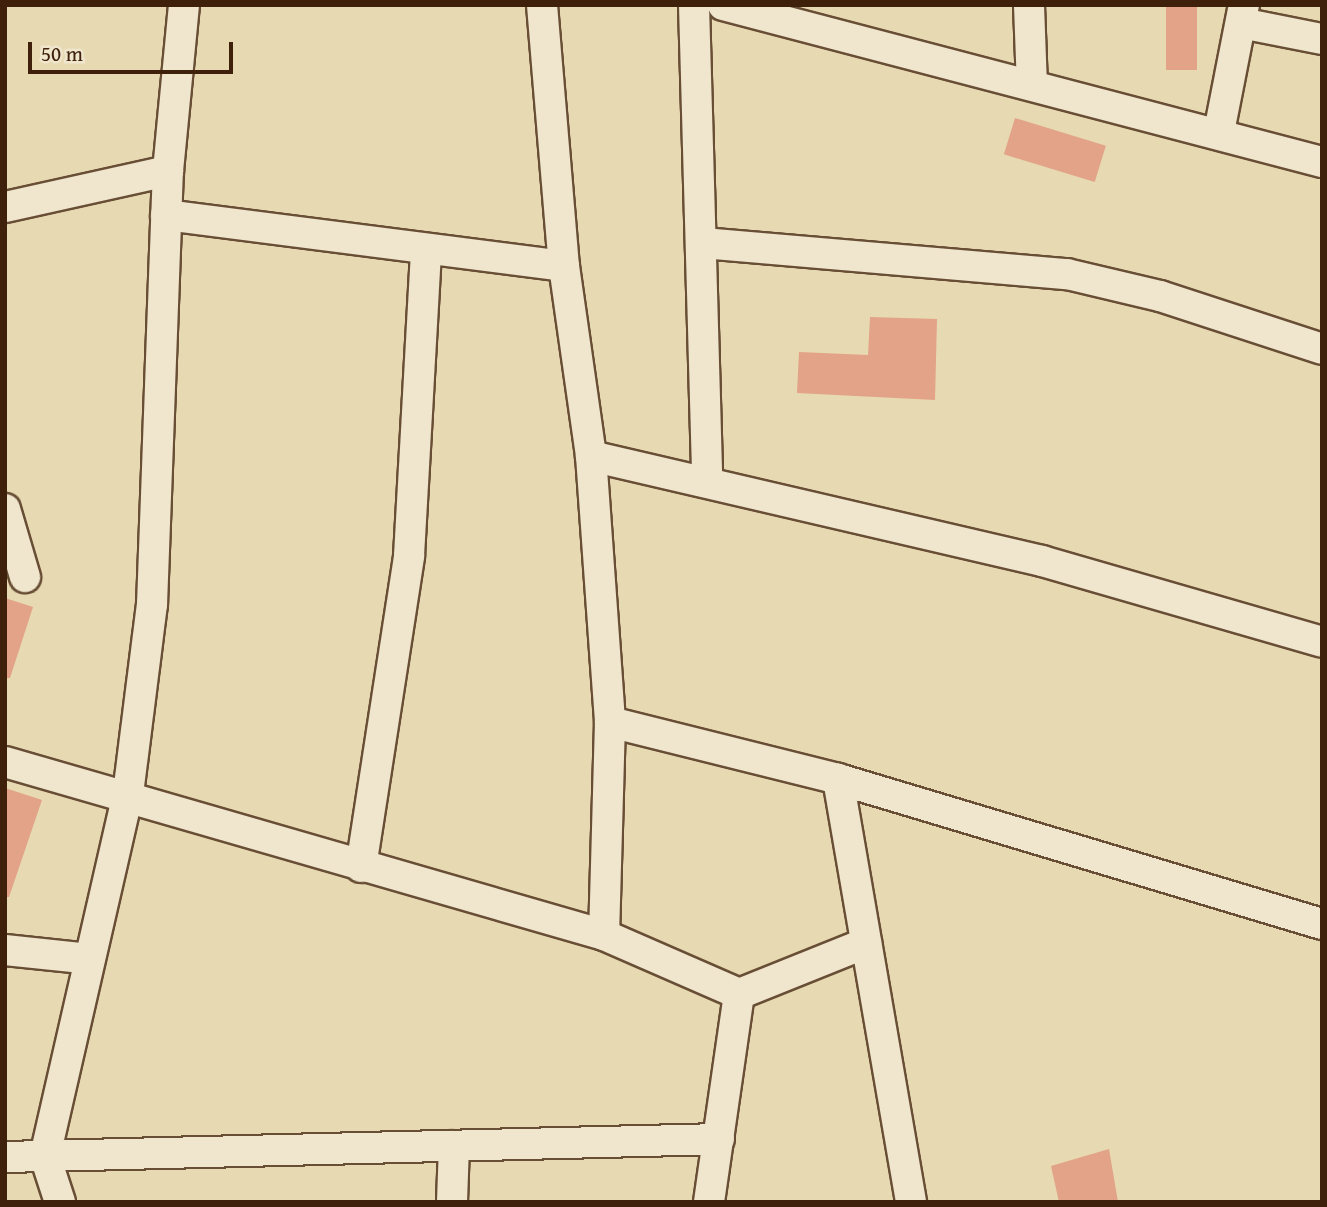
<!DOCTYPE html>
<html>
<head>
<meta charset="utf-8">
<style>
	body { margin:0 }
	#map { position:relative; width:1327px; height:1207px; overflow:hidden; background:#e7d9b2; font-family:"Gentium Book Plus",serif }
	div>[style] { position:absolute }
	[style*='--x'] { left:calc(var(--x)*1px); top:calc(var(--y)*1px); width:calc(var(--w)*1px); rotate:calc(var(--a)*1deg) }
	.building>* { inset:0; background:#e2a388; transform-origin:0 0 }
	.roads { filter:drop-shadow(2px 0 #684e35) drop-shadow(-2px 0 #684e35) drop-shadow(0 2px #684e35) drop-shadow(0 -2px #684e35) }
	.minor>* { height:30px; margin:-15px; padding:0 15px; transform-origin:15px; border-radius:15px; background:#efe6cd }
	span { translate:-50% -50%; white-space:nowrap; text-align:center; line-height:1.15; -webkit-text-stroke:7px #efe6cd; paint-order:stroke }
	.frame { position:absolute; inset:0; border:7px solid #3e200b; pointer-events:none }
	.scale { position:absolute; left:28px; top:42px; width:205px; height:32px; box-sizing:border-box; border:4px solid #3e200b; border-top:0; padding-left:9px; font-size:21px; line-height:24px; white-space:nowrap; color:#3e200b; -webkit-text-stroke:5px #efe6cd; paint-order:stroke }
</style>
</head>
<body>
<div id="map">
	<div class="building">
		<i style="left:1166px;top:5px;width:31px;height:65px"></i>
		<i style="left:1015px;top:118px;width:95px;height:38px;rotate:17deg"></i>
		<i style="clip-path:polygon(870px 317px,937px 319px,935px 400px,797px 393px,799px 352px,868px 355px)"></i>
		<i style="clip-path:polygon(5px 598px,33px 607px,10px 678px,5px 678px)"></i>
		<i style="clip-path:polygon(5px 788px,42px 800px,9px 897px,5px 897px)"></i>
		<i style="clip-path:polygon(1109px 1149px,1118px 1202px,1059px 1202px,1051px 1166px)"></i>
	</div>
	<div class="roads">
		<div class="minor">
			<i style="--x:542;--y:5;--w:262;--a:85.2"></i>
			<i style="--x:564;--y:266;--w:192;--a:81.9"></i>
			<i style="--x:591;--y:456;--w:267;--a:85.9"></i>
			<i style="--x:610;--y:722;--w:213;--a:91.6"></i>
			<i style="--x:694;--y:5;--w:477;--a:88.4"></i>
			<i style="--x:723;--y:5;--w:619;--a:14.69"></i>
			<i style="--x:1029;--y:5;--w:80;--a:87.9"></i>
			<i style="--x:1241;--y:23;--w:83;--a:11.2"></i>
			<i style="--x:1219;--y:132;--w:129;--a:-78.9"></i>
			<i style="--x:5;--y:207;--w:167;--a:-12.5"></i>
			<i style="--x:166;--y:215;--w:401;--a:7.3"></i>
			<i style="--x:703;--y:243;--w:365;--a:4.9"></i>
			<i style="--x:1067;--y:274;--w:96;--a:13.3"></i>
			<i style="--x:1160;--y:296;--w:170;--a:18.1"></i>
			<i style="--x:591;--y:456;--w:463;--a:13.1"></i>
			<i style="--x:1042;--y:561;--w:291;--a:16.1"></i>
			<i style="--x:5;--y:509;--w:71;--a:73.6"></i>
			<i style="--x:610;--y:722;--w:235;--a:14"></i>
			<i style="--x:838;--y:779;--w:505;--a:16.68"></i>
			<i style="--x:5;--y:762;--w:623;--a:16.11"></i>
			<i style="--x:604;--y:935;--w:147;--a:23.6"></i>
			<i style="--x:838;--y:779;--w:429;--a:80.2"></i>
			<i style="--x:361;--y:867;--w:315;--a:-81.2"></i>
			<i style="--x:409;--y:556;--w:306;--a:-86.8"></i>
			<i style="--x:5;--y:950;--w:85;--a:6"></i>
			<i style="--x:5;--y:1157;--w:714;--a:-1.44"></i>
			<i style="--x:60;--y:1202;--w:48;--a:-108.1"></i>
			<i style="--x:45;--y:1156;--w:371;--a:-77.1"></i>
			<i style="--x:128;--y:794;--w:191;--a:-82.8"></i>
			<i style="--x:152;--y:605;--w:434;--a:-87.9"></i>
			<i style="--x:168;--y:171;--w:167;--a:-84.5"></i>
			<i style="--x:452;--y:1202;--w:56;--a:-88"></i>
			<i style="--x:709;--y:1202;--w:210;--a:-81.8"></i>
			<i style="--x:739;--y:994;--w:137;--a:-21.9"></i>
		</div>
	</div>
	<div class="frame"></div>
	<div class="scale">50 m</div>
</div>
</body>
</html>
